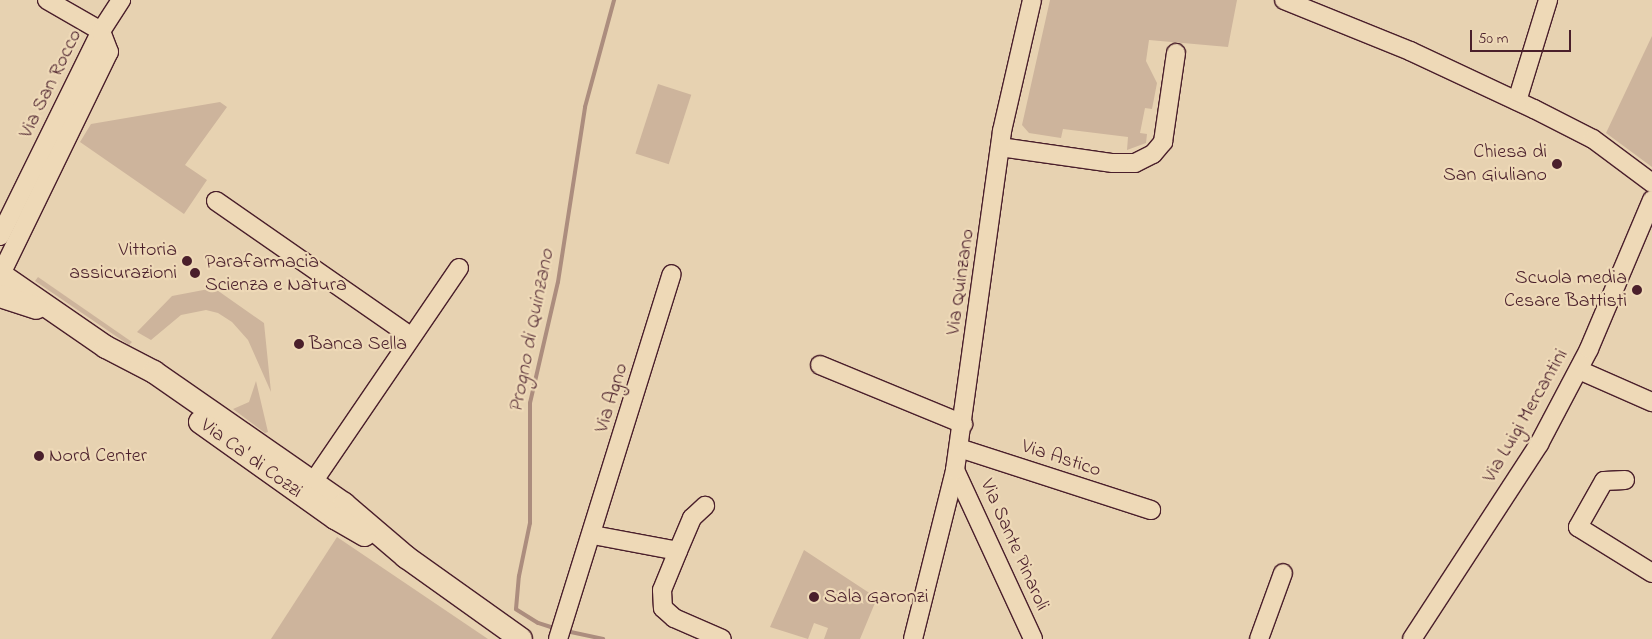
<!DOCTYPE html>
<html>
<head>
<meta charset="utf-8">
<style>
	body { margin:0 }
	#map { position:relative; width:1652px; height:639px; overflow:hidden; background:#e7d2b1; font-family:"Indie Flower",sans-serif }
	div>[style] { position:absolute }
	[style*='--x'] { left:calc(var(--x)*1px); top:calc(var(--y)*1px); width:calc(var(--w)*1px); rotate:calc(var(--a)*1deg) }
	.green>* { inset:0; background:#cdb49c; transform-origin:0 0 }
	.stream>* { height:4px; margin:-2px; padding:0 2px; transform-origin:2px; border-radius:2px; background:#ac8d7e }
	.roads { filter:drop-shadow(1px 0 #4a1f2b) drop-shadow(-1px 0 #4a1f2b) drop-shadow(0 1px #4a1f2b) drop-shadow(0 -1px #4a1f2b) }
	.minor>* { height:18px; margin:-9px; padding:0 9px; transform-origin:9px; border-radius:9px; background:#eed9b7 }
	.major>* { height:22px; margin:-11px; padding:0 11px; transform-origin:11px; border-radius:11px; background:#eed9b7 }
	.dots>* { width:14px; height:14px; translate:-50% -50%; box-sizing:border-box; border:2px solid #eed9b7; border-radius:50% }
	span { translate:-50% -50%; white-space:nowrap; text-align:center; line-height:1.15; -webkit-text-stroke:4.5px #eed9b7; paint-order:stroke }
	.street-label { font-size:20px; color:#4a1f2b }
	.poi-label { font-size:20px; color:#4a1f2b }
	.right { translate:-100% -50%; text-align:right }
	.left { translate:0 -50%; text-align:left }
	.water-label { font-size:21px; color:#623a40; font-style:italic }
	.scale { position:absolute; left:1470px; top:30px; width:101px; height:22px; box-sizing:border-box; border:2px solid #4a1f2b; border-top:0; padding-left:6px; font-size:15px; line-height:18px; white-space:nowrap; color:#4a1f2b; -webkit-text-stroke:4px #eed9b7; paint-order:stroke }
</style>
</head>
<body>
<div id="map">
	<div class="green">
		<i style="clip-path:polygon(1050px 0,1237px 0,1228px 47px,1149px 40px,1146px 61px,1157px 83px,1152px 109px,1145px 108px,1140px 133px,1147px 134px,1146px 143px,1127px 150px,1128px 137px,1063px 129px,1061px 138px,1029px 133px,1022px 125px)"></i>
		<i style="clip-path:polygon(1652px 36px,1652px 167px,1606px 133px)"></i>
		<i style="left:658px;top:84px;width:35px;height:73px;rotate:18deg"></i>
		<i style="clip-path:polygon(220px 102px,227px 107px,185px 165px,207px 180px,184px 214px,80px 142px,91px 124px)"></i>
		<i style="clip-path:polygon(38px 277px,132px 342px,129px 345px,35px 281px)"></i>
		<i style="clip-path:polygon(214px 288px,264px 323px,271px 392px,248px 340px,232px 322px,218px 313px,206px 310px,181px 315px,151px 340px,137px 332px,172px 296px)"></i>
		<i style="clip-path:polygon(256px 381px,268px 432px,265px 433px,233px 409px,249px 402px)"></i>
		<i style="clip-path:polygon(337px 537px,488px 639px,271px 639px)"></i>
		<i style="clip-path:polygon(804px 550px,877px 598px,860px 639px,824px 639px,828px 628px,814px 623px,808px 639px,770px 627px)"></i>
	</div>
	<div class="stream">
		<i style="--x:557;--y:629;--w:20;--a:-162"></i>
		<i style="--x:538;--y:623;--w:26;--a:-148"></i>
		<i style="--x:516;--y:609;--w:33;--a:-85"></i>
		<i style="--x:519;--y:576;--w:54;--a:-78.3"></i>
		<i style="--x:530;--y:523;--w:120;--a:-90"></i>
		<i style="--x:530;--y:403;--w:124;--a:-77"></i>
		<i style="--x:558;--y:282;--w:177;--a:-81.2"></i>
		<i style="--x:585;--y:107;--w:111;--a:-74.8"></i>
		<i style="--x:566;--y:631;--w:38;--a:12"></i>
	</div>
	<div class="roads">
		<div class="minor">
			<i style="--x:47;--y:0;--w:62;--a:29.9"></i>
			<i style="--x:1284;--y:0;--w:136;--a:22"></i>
			<i style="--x:1410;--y:51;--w:137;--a:25.1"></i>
			<i style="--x:1534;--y:109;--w:66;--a:27"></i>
			<i style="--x:1593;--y:139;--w:74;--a:36.7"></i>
			<i style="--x:1517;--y:101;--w:106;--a:-72.9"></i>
			<i style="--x:1000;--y:147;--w:114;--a:8.1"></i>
			<i style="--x:1113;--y:163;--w:22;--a:0"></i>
			<i style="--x:1135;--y:163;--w:20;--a:-27"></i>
			<i style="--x:1153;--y:154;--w:16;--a:-50"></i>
			<i style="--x:1163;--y:142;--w:90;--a:-81.7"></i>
			<i style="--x:216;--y:201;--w:236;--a:34.8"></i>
			<i style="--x:0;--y:236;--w:229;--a:-63.8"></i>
			<i style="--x:101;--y:31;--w:37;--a:-57"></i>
			<i style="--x:1;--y:274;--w:247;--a:-64.1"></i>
			<i style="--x:109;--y:52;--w:22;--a:-111"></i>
			<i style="--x:820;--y:365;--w:155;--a:22.4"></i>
			<i style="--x:1579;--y:370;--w:80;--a:23.7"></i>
			<i style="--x:959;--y:448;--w:202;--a:17.9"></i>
			<i style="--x:955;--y:470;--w:186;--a:65.2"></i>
			<i style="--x:1625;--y:480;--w:21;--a:177"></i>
			<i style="--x:1604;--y:481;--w:53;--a:119.5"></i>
			<i style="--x:1578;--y:527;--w:87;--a:31.9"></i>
			<i style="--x:313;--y:482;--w:259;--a:-55.7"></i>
			<i style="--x:593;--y:535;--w:86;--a:10.7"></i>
			<i style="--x:678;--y:551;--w:36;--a:-67"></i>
			<i style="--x:692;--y:518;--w:18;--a:-43"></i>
			<i style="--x:678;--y:551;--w:42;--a:112.3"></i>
			<i style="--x:662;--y:590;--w:18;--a:87"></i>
			<i style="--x:663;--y:608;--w:15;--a:42"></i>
			<i style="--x:674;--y:618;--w:52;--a:23.6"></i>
			<i style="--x:558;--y:639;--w:382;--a:-72.7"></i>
			<i style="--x:913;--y:639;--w:174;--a:-76"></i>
			<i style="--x:955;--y:470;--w:342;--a:-82.1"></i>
			<i style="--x:1002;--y:131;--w:134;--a:-77.1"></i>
			<i style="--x:1259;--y:639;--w:70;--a:-70"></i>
			<i style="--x:1412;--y:639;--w:233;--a:-56.9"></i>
			<i style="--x:1539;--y:444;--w:107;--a:-62.2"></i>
			<i style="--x:1589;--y:349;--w:162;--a:-67.1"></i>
		</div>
		<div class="major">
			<i style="--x:0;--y:274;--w:129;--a:34.6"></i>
			<i style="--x:106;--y:347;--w:54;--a:27.5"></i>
			<i style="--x:154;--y:372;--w:231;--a:34.8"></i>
			<i style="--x:344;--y:504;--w:82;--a:40.5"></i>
			<i style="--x:406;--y:557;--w:141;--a:35.5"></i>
			<i style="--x:0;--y:296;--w:38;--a:18"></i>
			<i style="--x:200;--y:422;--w:166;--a:35.4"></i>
			<i style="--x:335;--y:518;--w:34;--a:30"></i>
		</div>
	</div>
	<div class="dots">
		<i style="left:1557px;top:164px;background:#4a1f2b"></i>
		<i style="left:187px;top:261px;background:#4a1f2b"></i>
		<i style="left:195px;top:273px;background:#4a1f2b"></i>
		<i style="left:1637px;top:290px;background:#4a1f2b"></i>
		<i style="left:299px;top:344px;background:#4a1f2b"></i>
		<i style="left:39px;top:456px;background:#4a1f2b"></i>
		<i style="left:814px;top:597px;background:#4a1f2b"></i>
	</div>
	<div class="street-label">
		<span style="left:51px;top:84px;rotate:-64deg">Via San Rocco</span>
		<span style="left:961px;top:282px;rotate:-82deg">Via Quinzano</span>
		<span style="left:612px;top:398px;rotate:-73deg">Via Agno</span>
		<span style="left:1526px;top:416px;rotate:-60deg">Via Luigi Mercantini</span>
		<span style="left:251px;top:459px;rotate:36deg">Via Ca' di Cozzi</span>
		<span style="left:1061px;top:459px;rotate:18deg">Via Astico</span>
		<span style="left:1014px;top:545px;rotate:66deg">Via Sante Pinaroli</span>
	</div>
	<div class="poi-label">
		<span class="right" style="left:1547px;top:164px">Chiesa di<br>San Giuliano</span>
		<span class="right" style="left:177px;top:262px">Vittoria<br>assicurazioni</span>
		<span class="left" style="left:205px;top:274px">Parafarmacia<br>Scienza e Natura</span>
		<span class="right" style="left:1627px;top:290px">Scuola media<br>Cesare Battisti</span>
		<span class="left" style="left:309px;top:344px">Banca Sella</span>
		<span class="left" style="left:49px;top:456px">Nord Center</span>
		<span class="left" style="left:824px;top:597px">Sala Garonzi</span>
	</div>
	<div class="water-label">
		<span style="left:532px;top:331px;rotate:-79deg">Progno di Quinzano</span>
	</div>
	<div class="scale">50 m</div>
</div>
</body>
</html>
